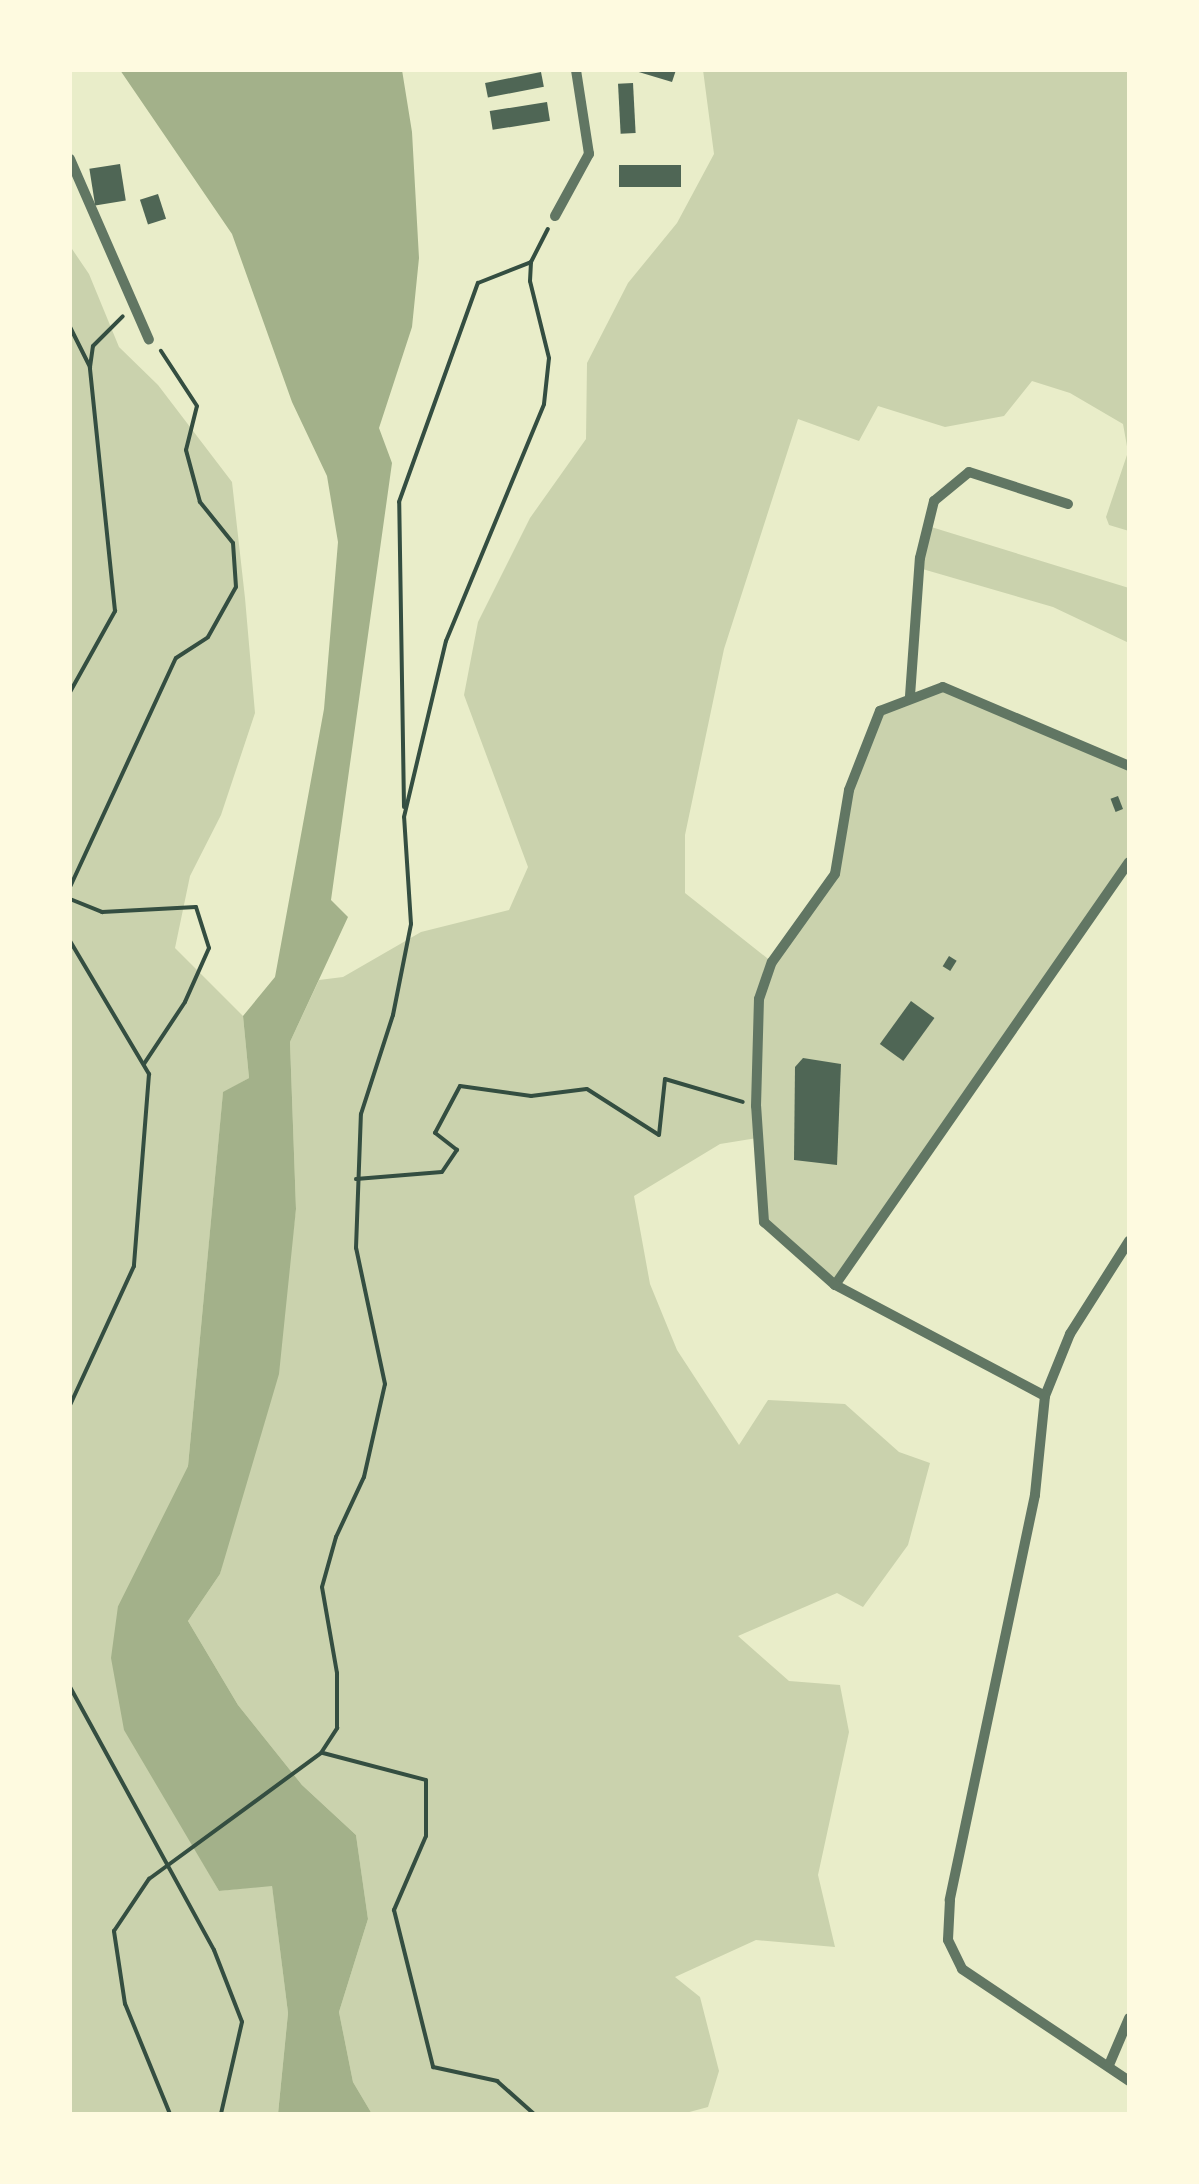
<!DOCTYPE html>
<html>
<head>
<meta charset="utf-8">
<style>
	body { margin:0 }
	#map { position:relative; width:1199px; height:2184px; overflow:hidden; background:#e9edc9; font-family:Ubuntu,sans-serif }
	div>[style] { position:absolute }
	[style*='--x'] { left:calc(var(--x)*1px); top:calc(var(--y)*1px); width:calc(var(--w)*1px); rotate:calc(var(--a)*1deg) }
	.green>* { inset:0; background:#cad2ad }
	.water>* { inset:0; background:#a3b18a }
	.building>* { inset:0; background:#4f6655; transform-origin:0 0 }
	.path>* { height:4px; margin:-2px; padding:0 2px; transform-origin:2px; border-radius:2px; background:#344e41 }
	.minor>* { height:10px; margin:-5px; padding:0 5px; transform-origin:5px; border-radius:5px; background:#617663 }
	span { translate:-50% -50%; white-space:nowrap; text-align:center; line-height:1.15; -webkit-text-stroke:10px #fefae0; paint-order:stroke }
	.frame { position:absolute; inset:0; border:72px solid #fefae0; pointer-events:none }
</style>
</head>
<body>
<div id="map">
	<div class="green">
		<i style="clip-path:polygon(703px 70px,1129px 70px,1129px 531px,1109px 525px,1106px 517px,1128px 452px,1123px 424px,1070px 393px,1032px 381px,1004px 416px,945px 427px,878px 406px,859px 441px,798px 419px,724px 649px,685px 835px,685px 893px,772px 962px,835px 874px,849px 790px,880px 711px,943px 687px,1129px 766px,1129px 862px,835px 1285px,764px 1222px,757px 1138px,720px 1144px,634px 1196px,650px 1284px,677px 1350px,739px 1445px,768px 1400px,845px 1404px,899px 1452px,930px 1463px,908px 1545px,863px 1607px,837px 1593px,738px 1636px,789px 1681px,840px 1685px,849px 1732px,818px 1875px,835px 1947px,756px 1940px,675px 1977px,700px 1997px,719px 2071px,708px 2107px,682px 2114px,372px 2114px,353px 2082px,339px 2012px,368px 1919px,356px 1835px,302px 1785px,238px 1705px,188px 1621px,220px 1574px,287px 1279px,296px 1209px,290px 1042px,319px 980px,343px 977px,421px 932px,509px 910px,528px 867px,464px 695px,478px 622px,530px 518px,586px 439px,587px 363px,628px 283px,677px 223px,714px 154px)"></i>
		<i style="clip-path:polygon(70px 246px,89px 274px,119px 347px,158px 385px,232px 482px,245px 598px,255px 713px,221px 815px,190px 876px,175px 948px,243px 1016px,249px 1078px,223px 1093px,188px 1466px,118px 1606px,194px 1847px,219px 1891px,272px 1885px,288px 2013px,278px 2114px,70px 2114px)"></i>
		<i style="clip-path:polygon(928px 526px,1129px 588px,1129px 643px,1053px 607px,919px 568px)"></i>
	</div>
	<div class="water">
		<i style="clip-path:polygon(120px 70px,402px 70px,412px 132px,419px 258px,412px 327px,379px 428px,392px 463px,331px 900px,348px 917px,290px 1042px,296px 1209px,279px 1374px,220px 1574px,188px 1621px,238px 1705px,302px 1785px,356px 1835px,368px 1919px,339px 2012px,353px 2082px,372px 2114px,278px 2114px,288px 2013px,272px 1886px,219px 1891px,124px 1730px,111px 1658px,118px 1606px,188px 1466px,223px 1092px,249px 1078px,243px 1016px,275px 977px,324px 709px,338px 542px,327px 476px,292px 402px,232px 234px)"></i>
	</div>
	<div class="building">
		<i style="clip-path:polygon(632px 70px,676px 70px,672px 82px)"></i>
		<i style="left:541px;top:72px;width:15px;height:57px;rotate:79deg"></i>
		<i style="left:633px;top:83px;width:50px;height:15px;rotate:87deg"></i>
		<i style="left:547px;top:102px;width:19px;height:58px;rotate:81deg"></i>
		<i style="left:120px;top:164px;width:37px;height:31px;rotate:81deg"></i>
		<i style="left:619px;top:165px;width:62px;height:22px"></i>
		<i style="left:158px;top:194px;width:26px;height:19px;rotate:72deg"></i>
		<i style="left:1118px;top:796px;width:14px;height:8px;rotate:69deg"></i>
		<i style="left:949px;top:956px;width:9px;height:12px;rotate:32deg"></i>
		<i style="left:911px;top:1001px;width:29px;height:53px;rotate:36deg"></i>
		<i style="clip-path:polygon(803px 1058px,841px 1064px,837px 1165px,794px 1160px,795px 1067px)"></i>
	</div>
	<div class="path">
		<i style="--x:70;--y:327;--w:45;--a:63.4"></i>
		<i style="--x:70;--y:692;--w:93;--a:-60.9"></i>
		<i style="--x:115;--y:611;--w:245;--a:-95.9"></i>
		<i style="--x:90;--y:367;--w:21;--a:-82"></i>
		<i style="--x:93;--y:346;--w:42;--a:-45"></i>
		<i style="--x:404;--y:807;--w:305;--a:-90.9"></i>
		<i style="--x:399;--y:502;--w:233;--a:-70.2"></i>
		<i style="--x:478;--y:283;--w:57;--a:-21.6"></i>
		<i style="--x:70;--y:887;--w:252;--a:-65.2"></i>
		<i style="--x:176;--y:658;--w:38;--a:-33"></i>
		<i style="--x:208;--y:637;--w:57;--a:-60.8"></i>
		<i style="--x:236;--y:587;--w:44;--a:-93.9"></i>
		<i style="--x:233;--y:543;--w:53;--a:-128.8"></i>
		<i style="--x:200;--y:502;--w:54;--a:-105.1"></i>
		<i style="--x:186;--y:450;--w:45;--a:-76"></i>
		<i style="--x:197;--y:406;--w:66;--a:-123.2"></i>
		<i style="--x:70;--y:899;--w:35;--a:22"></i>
		<i style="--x:102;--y:912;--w:94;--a:-3"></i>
		<i style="--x:196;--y:907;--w:43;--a:72.4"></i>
		<i style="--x:209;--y:948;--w:59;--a:114"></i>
		<i style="--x:185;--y:1002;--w:74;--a:123.5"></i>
		<i style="--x:70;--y:941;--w:155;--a:59.3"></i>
		<i style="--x:149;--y:1074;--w:193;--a:94.5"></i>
		<i style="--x:134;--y:1266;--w:153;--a:114.7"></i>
		<i style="--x:356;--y:1179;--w:86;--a:-4.7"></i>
		<i style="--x:442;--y:1172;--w:27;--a:-56"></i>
		<i style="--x:457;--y:1150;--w:28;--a:-142"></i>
		<i style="--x:435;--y:1133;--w:53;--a:-62"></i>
		<i style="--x:460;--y:1086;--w:72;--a:8"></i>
		<i style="--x:531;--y:1096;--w:56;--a:-7.1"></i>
		<i style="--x:587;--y:1089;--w:85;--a:32.6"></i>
		<i style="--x:659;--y:1135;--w:56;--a:-83.9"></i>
		<i style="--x:665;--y:1079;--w:81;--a:16.4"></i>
		<i style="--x:70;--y:1687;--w:300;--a:61.3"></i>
		<i style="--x:214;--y:1950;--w:77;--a:68.7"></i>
		<i style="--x:242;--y:2022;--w:94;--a:102.9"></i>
		<i style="--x:323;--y:1753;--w:106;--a:14.7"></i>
		<i style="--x:426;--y:1780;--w:56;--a:90"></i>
		<i style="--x:426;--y:1836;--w:81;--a:113.4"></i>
		<i style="--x:394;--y:1910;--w:162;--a:76"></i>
		<i style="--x:433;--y:2067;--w:66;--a:12.3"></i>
		<i style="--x:497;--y:2081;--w:50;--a:41.7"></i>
		<i style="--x:170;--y:2114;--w:119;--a:-112.2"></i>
		<i style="--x:125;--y:2004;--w:74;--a:-98.6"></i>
		<i style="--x:114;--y:1931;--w:63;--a:-56.1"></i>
		<i style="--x:149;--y:1879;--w:213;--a:-36.2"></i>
		<i style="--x:321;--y:1753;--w:30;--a:-57"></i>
		<i style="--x:337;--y:1728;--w:55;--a:-90"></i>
		<i style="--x:337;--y:1673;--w:87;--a:-99.9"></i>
		<i style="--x:322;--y:1587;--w:52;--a:-74.4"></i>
		<i style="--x:336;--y:1537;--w:66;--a:-65"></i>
		<i style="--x:364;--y:1477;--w:95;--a:-77.3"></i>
		<i style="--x:385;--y:1384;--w:139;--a:-102"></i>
		<i style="--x:356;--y:1248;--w:134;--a:-87.9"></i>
		<i style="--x:361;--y:1114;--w:104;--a:-72.1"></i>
		<i style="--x:393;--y:1015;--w:93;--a:-78.8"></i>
		<i style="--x:411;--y:924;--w:107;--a:-93.7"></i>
		<i style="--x:404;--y:817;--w:181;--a:-76.6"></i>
		<i style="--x:446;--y:641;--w:256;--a:-67.5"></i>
		<i style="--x:544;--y:404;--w:46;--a:-83.8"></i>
		<i style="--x:549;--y:358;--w:79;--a:-103.9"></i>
		<i style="--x:530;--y:281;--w:19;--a:-87"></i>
		<i style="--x:531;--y:262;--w:37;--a:-63"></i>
	</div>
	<div class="minor">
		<i style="--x:70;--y:159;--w:197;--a:66.4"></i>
		<i style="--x:555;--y:216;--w:71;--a:-61.3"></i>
		<i style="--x:589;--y:154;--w:85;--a:-98.8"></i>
		<i style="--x:910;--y:696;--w:138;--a:-85.9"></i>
		<i style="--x:920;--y:558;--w:59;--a:-76.2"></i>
		<i style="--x:934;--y:501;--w:45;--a:-39.6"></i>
		<i style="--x:969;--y:472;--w:104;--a:17.9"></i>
		<i style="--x:1129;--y:1241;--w:110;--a:122.4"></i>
		<i style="--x:1070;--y:1334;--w:67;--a:112"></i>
		<i style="--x:1045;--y:1396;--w:100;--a:95.8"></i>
		<i style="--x:1035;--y:1495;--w:414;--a:101.9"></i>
		<i style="--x:950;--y:1900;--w:40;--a:92.9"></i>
		<i style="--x:948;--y:1940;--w:32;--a:64"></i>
		<i style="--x:962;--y:1969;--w:201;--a:33.8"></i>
		<i style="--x:835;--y:1285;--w:515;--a:-55.2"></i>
		<i style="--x:1045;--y:1396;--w:238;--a:-152.1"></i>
		<i style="--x:835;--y:1285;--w:95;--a:-138.4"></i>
		<i style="--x:764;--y:1222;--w:116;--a:-93.9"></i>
		<i style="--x:756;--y:1106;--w:107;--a:-88.4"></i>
		<i style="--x:759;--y:999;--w:39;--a:-71"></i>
		<i style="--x:772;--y:962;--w:108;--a:-54.4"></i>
		<i style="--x:835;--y:874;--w:85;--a:-80.5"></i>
		<i style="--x:849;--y:790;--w:85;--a:-68.6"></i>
		<i style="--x:880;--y:711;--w:67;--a:-20.9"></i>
		<i style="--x:943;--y:687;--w:202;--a:23"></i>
		<i style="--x:1109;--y:2065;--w:51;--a:-66.9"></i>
	</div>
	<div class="frame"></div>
</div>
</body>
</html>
